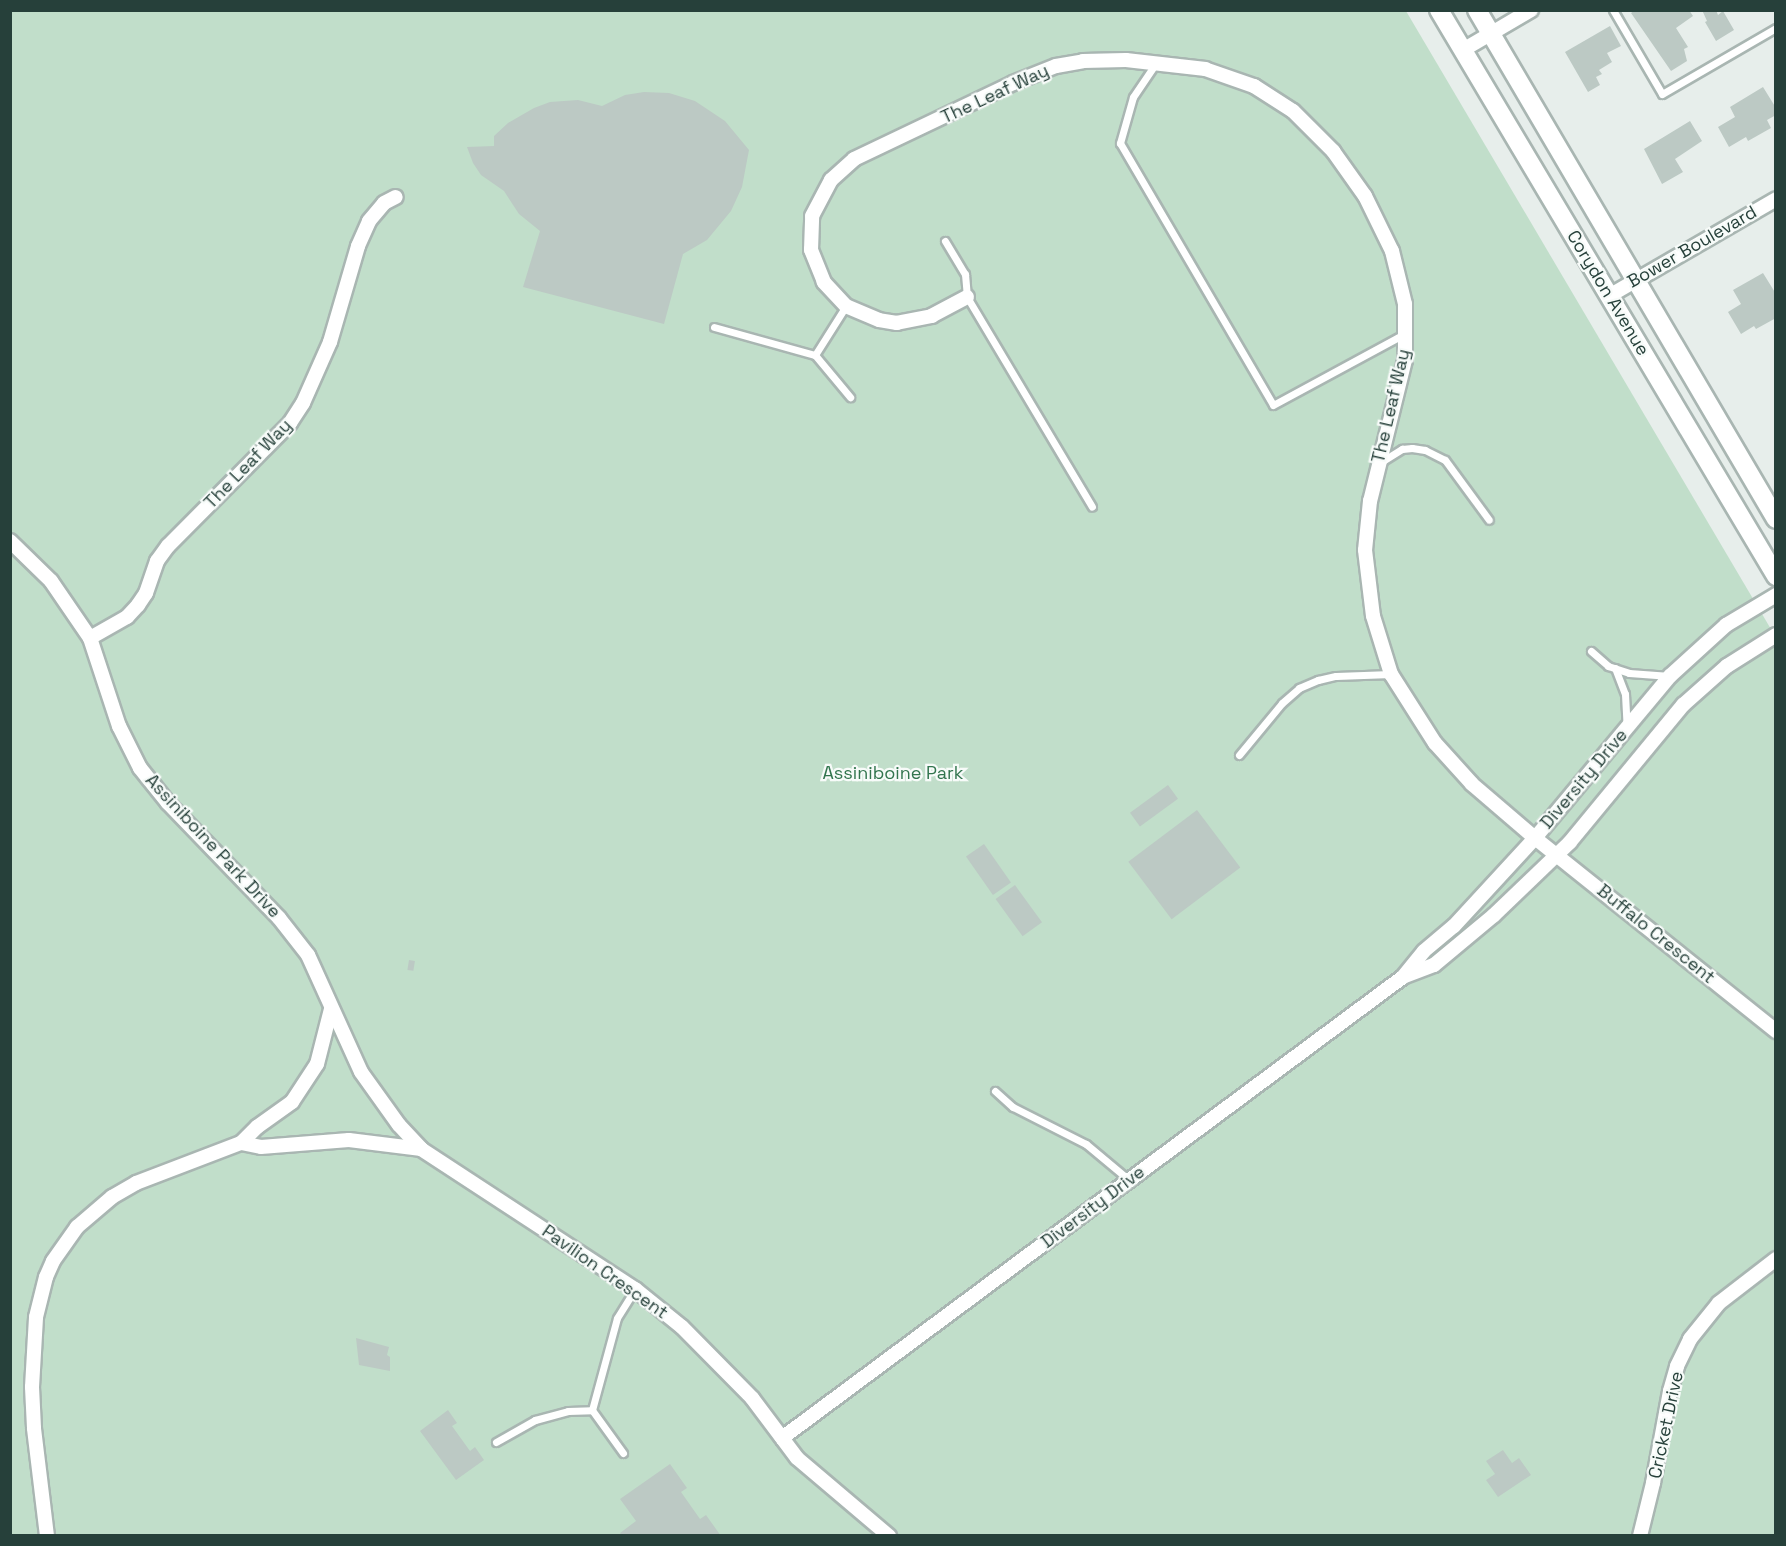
<!DOCTYPE html>
<html>
<head>
<meta charset="utf-8">
<style>
	body { margin:0 }
	#map { position:relative; width:1786px; height:1546px; overflow:hidden; background:#e7eeeb; font-family:"Space Grotesk",sans-serif }
	div>[style] { position:absolute }
	[style*='--x'] { left:calc(var(--x)*1px); top:calc(var(--y)*1px); width:calc(var(--w)*1px); rotate:calc(var(--a)*1deg) }
	.green>* { inset:0; background:#c1deca }
	.building>* { inset:0; background:#bcc9c4; transform-origin:0 0 }
	.roads { filter:drop-shadow(2px 0 #a9b6b2) drop-shadow(-2px 0 #a9b6b2) drop-shadow(0 2px #a9b6b2) drop-shadow(0 -2px #a9b6b2) }
	.lane>* { height:7px; margin:-3.5px; padding:0 3.5px; transform-origin:3.5px; border-radius:3.5px; background:#fff }
	.street>* { height:14px; margin:-7px; padding:0 7px; transform-origin:7px; border-radius:7px; background:#fff }
	.secondary>* { height:18px; margin:-9px; padding:0 9px; transform-origin:9px; border-radius:9px; background:#fff }
	span { translate:-50% -50%; white-space:nowrap; text-align:center; line-height:1.15; -webkit-text-stroke:4.5px #f7fbf9; paint-order:stroke }
	.street-label { font-size:18px; color:#26403a }
	.park-label { font-size:18px; color:#32754e }
	.frame { position:absolute; inset:0; border:12px solid #26403a; pointer-events:none }
</style>
</head>
<body>
<div id="map">
	<div class="green">
		<i style="clip-path:polygon(10px 11px,1406px 11px,1775px 636px,1775px 1535px,11px 1535px)"></i>
	</div>
	<div class="building">
		<i style="clip-path:polygon(1635px 10px,1689px 10px,1693px 16px,1676px 28px,1688px 47px,1684px 49px,1687px 61px,1671px 71px,1631px 13px)"></i>
		<i style="clip-path:polygon(1702px 10px,1716px 10px,1718px 15px,1723px 11px,1734px 30px,1716px 41px,1705px 22px,1707px 21px)"></i>
		<i style="clip-path:polygon(1610px 26px,1621px 46px,1607px 53px,1612px 62px,1599px 70px,1602px 74px,1596px 77px,1600px 85px,1588px 92px,1565px 52px)"></i>
		<i style="clip-path:polygon(1763px 87px,1776px 108px,1776px 115px,1767px 120px,1771px 128px,1748px 141px,1746px 137px,1729px 147px,1718px 127px,1735px 117px,1730px 107px)"></i>
		<i style="clip-path:polygon(644px 92px,669px 93px,695px 101px,725px 121px,749px 150px,742px 187px,731px 211px,707px 240px,683px 254px,664px 324px,523px 287px,540px 231px,519px 214px,504px 191px,481px 175px,473px 163px,467px 147px,494px 146px,494px 136px,508px 123px,534px 108px,550px 102px,578px 100px,602px 106px,625px 95px)"></i>
		<i style="clip-path:polygon(1690px 121px,1702px 141px,1675px 159px,1683px 172px,1662px 184px,1644px 149px)"></i>
		<i style="clip-path:polygon(1763px 273px,1776px 294px,1776px 318px,1756px 329px,1754px 326px,1741px 334px,1728px 312px,1741px 304px,1733px 290px)"></i>
		<i style="left:1168px;top:785px;width:17px;height:47px;rotate:54deg"></i>
		<i style="left:1197px;top:810px;width:72px;height:86px;rotate:53deg"></i>
		<i style="left:984px;top:844px;width:47px;height:22px;rotate:55deg"></i>
		<i style="left:1015px;top:885px;width:46px;height:24px;rotate:54deg"></i>
		<i style="left:409px;top:960px;width:6px;height:10px;rotate:9deg"></i>
		<i style="clip-path:polygon(356px 1338px,389px 1347px,387px 1355px,390px 1357px,390px 1371px,359px 1365px)"></i>
		<i style="clip-path:polygon(448px 1410px,457px 1423px,452px 1426px,470px 1451px,475px 1447px,484px 1460px,456px 1480px,420px 1431px)"></i>
		<i style="clip-path:polygon(1503px 1450px,1512px 1463px,1519px 1458px,1531px 1475px,1498px 1497px,1486px 1480px,1495px 1474px,1486px 1461px)"></i>
		<i style="clip-path:polygon(670px 1464px,687px 1488px,681px 1492px,700px 1519px,706px 1515px,721px 1536px,622px 1536px,620px 1533px,636px 1521px,620px 1499px)"></i>
	</div>
	<div class="roads">
		<div class="lane">
			<i style="--x:1613;--y:10;--w:97;--a:59.7"></i>
			<i style="--x:1662;--y:94;--w:132;--a:-30.1"></i>
			<i style="--x:1156;--y:63;--w:41;--a:124.1"></i>
			<i style="--x:1133;--y:97;--w:48;--a:105.8"></i>
			<i style="--x:1120;--y:143;--w:303;--a:59.7"></i>
			<i style="--x:1273;--y:405;--w:151;--a:-28.4"></i>
			<i style="--x:945;--y:241;--w:39;--a:59"></i>
			<i style="--x:965;--y:274;--w:23;--a:85"></i>
			<i style="--x:967;--y:297;--w:244;--a:59.2"></i>
			<i style="--x:714;--y:327;--w:105;--a:15.5"></i>
			<i style="--x:815;--y:355;--w:58;--a:-57.7"></i>
			<i style="--x:815;--y:355;--w:55;--a:50.2"></i>
			<i style="--x:1381;--y:462;--w:25;--a:-32"></i>
			<i style="--x:1402;--y:449;--w:10;--a:-6"></i>
			<i style="--x:1412;--y:448;--w:13;--a:9"></i>
			<i style="--x:1425;--y:450;--w:22;--a:27"></i>
			<i style="--x:1445;--y:460;--w:74;--a:53.7"></i>
			<i style="--x:1591;--y:651;--w:23;--a:41"></i>
			<i style="--x:1608;--y:666;--w:22;--a:18"></i>
			<i style="--x:1629;--y:673;--w:41;--a:4.2"></i>
			<i style="--x:1615;--y:668;--w:28;--a:69"></i>
			<i style="--x:1625;--y:694;--w:33;--a:87"></i>
			<i style="--x:1239;--y:755;--w:67;--a:-50.4"></i>
			<i style="--x:1282;--y:703;--w:23;--a:-41"></i>
			<i style="--x:1299;--y:688;--w:21;--a:-23"></i>
			<i style="--x:1318;--y:680;--w:18;--a:-13"></i>
			<i style="--x:1336;--y:676;--w:55;--a:-2.1"></i>
			<i style="--x:995;--y:1091;--w:24;--a:42"></i>
			<i style="--x:1013;--y:1107;--w:82;--a:26.9"></i>
			<i style="--x:1086;--y:1144;--w:56;--a:39.9"></i>
			<i style="--x:496;--y:1442;--w:45;--a:-29.4"></i>
			<i style="--x:535;--y:1420;--w:34;--a:-15"></i>
			<i style="--x:568;--y:1411;--w:24;--a:-2"></i>
			<i style="--x:623;--y:1453;--w:53;--a:-125.8"></i>
			<i style="--x:592;--y:1410;--w:95;--a:-74.8"></i>
			<i style="--x:617;--y:1318;--w:34;--a:-58"></i>
		</div>
		<div class="street">
			<i style="--x:1463;--y:50;--w:79;--a:-30.5"></i>
			<i style="--x:1609;--y:296;--w:193;--a:-30.1"></i>
			<i style="--x:967;--y:297;--w:40;--a:152"></i>
			<i style="--x:932;--y:316;--w:36;--a:169"></i>
			<i style="--x:897;--y:323;--w:18;--a:-171"></i>
			<i style="--x:879;--y:320;--w:36;--a:-157"></i>
			<i style="--x:846;--y:306;--w:33;--a:-133"></i>
			<i style="--x:824;--y:282;--w:35;--a:-112"></i>
			<i style="--x:811;--y:250;--w:34;--a:-88"></i>
			<i style="--x:812;--y:216;--w:41;--a:-62.2"></i>
			<i style="--x:831;--y:180;--w:31;--a:-42"></i>
			<i style="--x:854;--y:159;--w:176;--a:-25.5"></i>
			<i style="--x:1013;--y:83;--w:46;--a:-21.6"></i>
			<i style="--x:1056;--y:66;--w:27;--a:-10"></i>
			<i style="--x:1083;--y:61;--w:43;--a:-1.3"></i>
			<i style="--x:1126;--y:60;--w:80;--a:6.5"></i>
			<i style="--x:1205;--y:69;--w:52;--a:19.1"></i>
			<i style="--x:1254;--y:86;--w:46;--a:32.7"></i>
			<i style="--x:1293;--y:111;--w:57;--a:45"></i>
			<i style="--x:1333;--y:151;--w:55;--a:54.6"></i>
			<i style="--x:1365;--y:196;--w:61;--a:63.9"></i>
			<i style="--x:1392;--y:251;--w:55;--a:76.2"></i>
			<i style="--x:1405;--y:304;--w:56;--a:90"></i>
			<i style="--x:1405;--y:360;--w:145;--a:103.9"></i>
			<i style="--x:1370;--y:501;--w:49;--a:95.8"></i>
			<i style="--x:1365;--y:550;--w:66;--a:83.1"></i>
			<i style="--x:1373;--y:616;--w:61;--a:72.8"></i>
			<i style="--x:1391;--y:674;--w:82;--a:57.5"></i>
			<i style="--x:1435;--y:743;--w:55;--a:47.9"></i>
			<i style="--x:1472;--y:784;--w:83;--a:40.6"></i>
			<i style="--x:1535;--y:838;--w:309;--a:38.7"></i>
			<i style="--x:10;--y:541;--w:57;--a:44.3"></i>
			<i style="--x:51;--y:581;--w:69;--a:55.6"></i>
			<i style="--x:90;--y:638;--w:93;--a:71.8"></i>
			<i style="--x:119;--y:726;--w:47;--a:63.4"></i>
			<i style="--x:140;--y:768;--w:45;--a:51.3"></i>
			<i style="--x:168;--y:803;--w:160;--a:46"></i>
			<i style="--x:279;--y:918;--w:47;--a:51.9"></i>
			<i style="--x:308;--y:955;--w:128;--a:65.6"></i>
			<i style="--x:361;--y:1072;--w:65;--a:54.4"></i>
			<i style="--x:399;--y:1125;--w:33;--a:47"></i>
			<i style="--x:421;--y:1149;--w:256;--a:33.2"></i>
			<i style="--x:635;--y:1289;--w:60;--a:39"></i>
			<i style="--x:682;--y:1327;--w:100;--a:45.4"></i>
			<i style="--x:752;--y:1398;--w:75;--a:53.1"></i>
			<i style="--x:797;--y:1458;--w:121;--a:40.3"></i>
			<i style="--x:90;--y:638;--w:43;--a:-29.6"></i>
			<i style="--x:127;--y:617;--w:16;--a:-47"></i>
			<i style="--x:138;--y:605;--w:14;--a:-56"></i>
			<i style="--x:146;--y:593;--w:34;--a:-71"></i>
			<i style="--x:157;--y:561;--w:19;--a:-54"></i>
			<i style="--x:168;--y:546;--w:173;--a:-45.2"></i>
			<i style="--x:290;--y:423;--w:24;--a:-57"></i>
			<i style="--x:303;--y:403;--w:67;--a:-66.1"></i>
			<i style="--x:330;--y:342;--w:100;--a:-73.7"></i>
			<i style="--x:358;--y:246;--w:27;--a:-66"></i>
			<i style="--x:369;--y:221;--w:23;--a:-50"></i>
			<i style="--x:384;--y:203;--w:13;--a:-27"></i>
			<i style="--x:1405;--y:976;--w:31;--a:-21"></i>
			<i style="--x:1434;--y:965;--w:78;--a:-39.8"></i>
			<i style="--x:1494;--y:915;--w:105;--a:-43.8"></i>
			<i style="--x:1570;--y:842;--w:178;--a:-50.5"></i>
			<i style="--x:1683;--y:705;--w:59;--a:-41.6"></i>
			<i style="--x:1727;--y:666;--w:58;--a:-32.3"></i>
			<i style="--x:241;--y:1143;--w:20;--a:11"></i>
			<i style="--x:261;--y:1147;--w:88;--a:-4.5"></i>
			<i style="--x:349;--y:1140;--w:73;--a:7.1"></i>
			<i style="--x:782;--y:1438;--w:773;--a:-36.59"></i>
			<i style="--x:1403;--y:977;--w:33;--a:-51"></i>
			<i style="--x:1424;--y:951;--w:39;--a:-40"></i>
			<i style="--x:1454;--y:926;--w:120;--a:-47.4"></i>
			<i style="--x:1535;--y:838;--w:211;--a:-50.2"></i>
			<i style="--x:1670;--y:676;--w:76;--a:-42.3"></i>
			<i style="--x:1726;--y:625;--w:58;--a:-31"></i>
			<i style="--x:47;--y:1536;--w:109;--a:-96.9"></i>
			<i style="--x:34;--y:1428;--w:41;--a:-92.8"></i>
			<i style="--x:32;--y:1387;--w:70;--a:-86.7"></i>
			<i style="--x:36;--y:1317;--w:41;--a:-76"></i>
			<i style="--x:46;--y:1277;--w:17;--a:-66"></i>
			<i style="--x:53;--y:1261;--w:42;--a:-54.8"></i>
			<i style="--x:77;--y:1227;--w:46;--a:-40.6"></i>
			<i style="--x:112;--y:1197;--w:28;--a:-30"></i>
			<i style="--x:136;--y:1183;--w:112;--a:-20.9"></i>
			<i style="--x:241;--y:1143;--w:23;--a:-45"></i>
			<i style="--x:257;--y:1127;--w:43;--a:-35.5"></i>
			<i style="--x:292;--y:1102;--w:45;--a:-56.7"></i>
			<i style="--x:317;--y:1064;--w:57;--a:-75.7"></i>
			<i style="--x:1640;--y:1536;--w:55;--a:-76.2"></i>
			<i style="--x:1653;--y:1483;--w:94;--a:-79.5"></i>
			<i style="--x:1670;--y:1391;--w:26;--a:-74"></i>
			<i style="--x:1677;--y:1366;--w:30;--a:-64"></i>
			<i style="--x:1690;--y:1339;--w:46;--a:-51.1"></i>
			<i style="--x:1719;--y:1303;--w:72;--a:-37.7"></i>
		</div>
		<div class="secondary">
			<i style="--x:1439;--y:10;--w:659;--a:59.23"></i>
			<i style="--x:1477;--y:10;--w:590;--a:59.57"></i>
		</div>
	</div>
	<div class="street-label">
		<span style="left:995px;top:94px;rotate:-25deg">The Leaf Way</span>
		<span style="left:1692px;top:247px;rotate:-30deg">Bower Boulevard</span>
		<span style="left:1608px;top:293px;rotate:59deg">Corydon Avenue</span>
		<span style="left:1391px;top:406px;rotate:-77deg">The Leaf Way</span>
		<span style="left:248px;top:464px;rotate:-46deg">The Leaf Way</span>
		<span style="left:1584px;top:779px;rotate:-50deg">Diversity Drive</span>
		<span style="left:213px;top:846px;rotate:47deg">Assiniboine Park Drive</span>
		<span style="left:1656px;top:934px;rotate:39deg">Buffalo Crescent</span>
		<span style="left:1093px;top:1207px;rotate:-37deg">Diversity Drive</span>
		<span style="left:605px;top:1272px;rotate:35deg">Pavilion Crescent</span>
		<span style="left:1666px;top:1425px;rotate:-78deg">Cricket Drive</span>
	</div>
	<div class="park-label">
		<span style="left:893px;top:773px">Assiniboine Park</span>
	</div>
	<div class="frame"></div>
</div>
</body>
</html>
